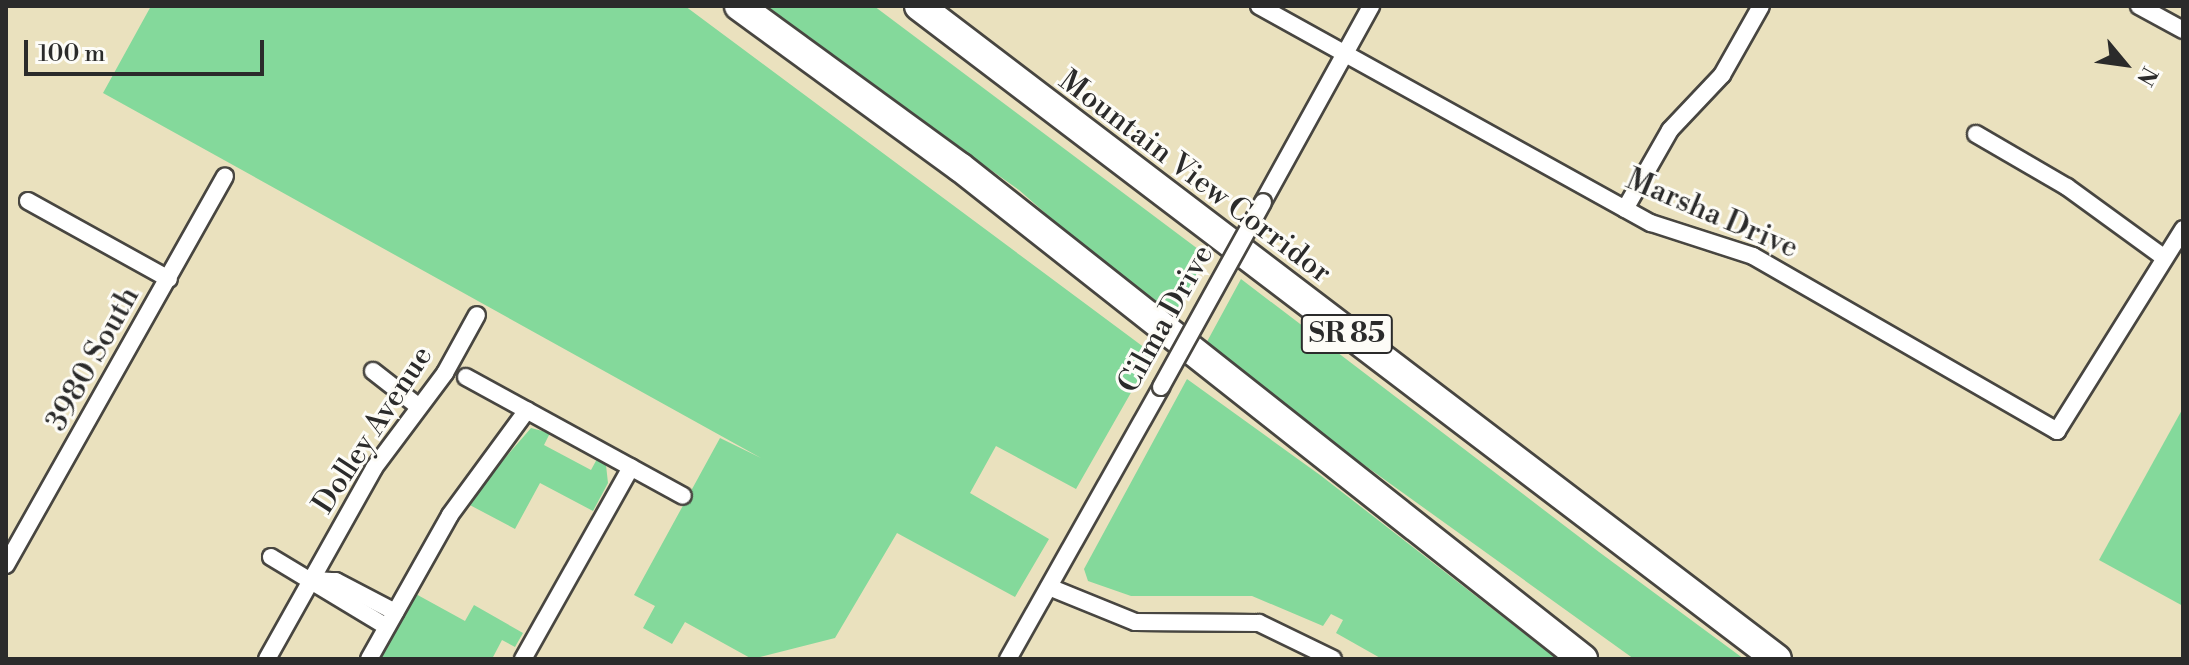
<!DOCTYPE html>
<html>
<head>
<meta charset="utf-8">
<style>
	body { margin:0 }
	#map { position:relative; width:2189px; height:665px; overflow:hidden; background:#eae1be; font-family:"Libre Bodoni",serif }
	div>[style] { position:absolute }
	[style*='--x'] { left:calc(var(--x)*1px); top:calc(var(--y)*1px); width:calc(var(--w)*1px); rotate:calc(var(--a)*1deg) }
	.green>* { inset:0; background:#84d99b }
	.roads { filter:drop-shadow(2px 0 #484641) drop-shadow(-2px 0 #484641) drop-shadow(0 2px #484641) drop-shadow(0 -2px #484641) }
	.minor>* { height:16px; margin:-8px; padding:0 8px; transform-origin:8px; border-radius:8px; background:#fff }
	.trunk>* { height:28px; margin:-14px; padding:0 14px; transform-origin:14px; border-radius:14px; background:#fff }
	.bridges { filter:drop-shadow(2px 0 #484641) drop-shadow(-2px 0 #484641) drop-shadow(0 2px #484641) drop-shadow(0 -2px #484641) }
	.minor-bridge>* { height:16px; margin:-8px; padding:0 8px; transform-origin:8px; border-radius:8px; background:#fff }
	span { translate:-50% -50%; white-space:nowrap; text-align:center; line-height:1.15; -webkit-text-stroke:6px #fdfcf7; paint-order:stroke }
	.shield-label span { padding:2px 6px; background:#fdfcf7; border:2px solid; border-radius:6px; -webkit-text-stroke-width:0 }
	.shield-label { font-size:28px; color:#2b2b2b; font-weight:700 }
	.street-label { font-size:30px; color:#2b2b2b }
	.frame { position:absolute; inset:0; border:8px solid #2b2b2b; pointer-events:none }
	.north { position:absolute; left:2085px; top:24px; width:80px; height:80px; -webkit-text-stroke:6px #fdfcf7; paint-order:stroke; rotate:119deg; font-size:22px; font-weight:700; line-height:32px; text-align:center; color:#2b2b2b }
	.north::after { content:''; display:block; margin:auto; width:28px; height:36px; background:#2b2b2b; clip-path:polygon(50% 0,100% 100%,50% 72%,0 100%) }
	.scale { position:absolute; left:24px; top:40px; width:240px; height:36px; box-sizing:border-box; border:4px solid #2b2b2b; border-top:0; padding-left:10px; font-size:24px; line-height:28px; white-space:nowrap; color:#2b2b2b; -webkit-text-stroke:6px #fdfcf7; paint-order:stroke }
</style>
</head>
<body>
<div id="map">
	<div class="green">
		<i style="clip-path:polygon(151px 6px,685px 6px,1153px 354px,1076px 489px,996px 446px,970px 493px,1049px 539px,1015px 597px,897px 533px,835px 638px,752px 659px,685px 622px,672px 644px,643px 628px,655px 606px,634px 595px,720px 438px,761px 458px,103px 93px)"></i>
		<i style="clip-path:polygon(759px 6px,874px 6px,1202px 252px,1206px 258px,1170px 323px,1019px 190px)"></i>
		<i style="clip-path:polygon(1241px 279px,1599px 552px,1744px 659px,1634px 659px,1203px 349px)"></i>
		<i style="clip-path:polygon(1187px 379px,1320px 475px,1557px 659px,1382px 659px,1336px 633px,1343px 620px,1331px 614px,1323px 626px,1252px 596px,1131px 596px,1088px 581px,1084px 569px)"></i>
		<i style="clip-path:polygon(2183px 408px,2183px 606px,2099px 560px)"></i>
		<i style="clip-path:polygon(531px 428px,550px 433px,544px 445px,591px 470px,597px 459px,606px 465px,608px 483px,593px 511px,540px 483px,515px 529px,466px 503px)"></i>
		<i style="clip-path:polygon(414px 593px,465px 621px,474px 605px,523px 633px,515px 647px,502px 640px,492px 659px,378px 659px)"></i>
	</div>
	<div class="roads">
		<div class="minor">
			<i style="--x:1259;--y:6;--w:448;--a:29"></i>
			<i style="--x:1651;--y:223;--w:107;--a:17.9"></i>
			<i style="--x:1753;--y:256;--w:351;--a:29.9"></i>
			<i style="--x:2057;--y:431;--w:238;--a:-58"></i>
			<i style="--x:2139;--y:6;--w:50;--a:28.6"></i>
			<i style="--x:1976;--y:134;--w:105;--a:30.2"></i>
			<i style="--x:2067;--y:187;--w:117;--a:36"></i>
			<i style="--x:28;--y:201;--w:161;--a:29"></i>
			<i style="--x:1263;--y:202;--w:224;--a:-61.1"></i>
			<i style="--x:1625;--y:209;--w:91;--a:-60.3"></i>
			<i style="--x:1670;--y:130;--w:76;--a:-46.6"></i>
			<i style="--x:1722;--y:75;--w:79;--a:-60.5"></i>
			<i style="--x:373;--y:371;--w:58;--a:38"></i>
			<i style="--x:466;--y:377;--w:247;--a:28.7"></i>
			<i style="--x:271;--y:557;--w:135;--a:31.1"></i>
			<i style="--x:6;--y:565;--w:446;--a:-60.6"></i>
			<i style="--x:314;--y:580;--w:22;--a:3"></i>
			<i style="--x:336;--y:581;--w:67;--a:27.7"></i>
			<i style="--x:1049;--y:587;--w:93;--a:22.1"></i>
			<i style="--x:1135;--y:622;--w:124;--a:0.5"></i>
			<i style="--x:1259;--y:623;--w:82;--a:25.9"></i>
			<i style="--x:267;--y:659;--w:219;--a:-60.7"></i>
			<i style="--x:374;--y:468;--w:119;--a:-53.2"></i>
			<i style="--x:445;--y:373;--w:66;--a:-61.1"></i>
			<i style="--x:369;--y:659;--w:165;--a:-60.6"></i>
			<i style="--x:450;--y:515;--w:130;--a:-53.7"></i>
			<i style="--x:523;--y:659;--w:220;--a:-60.6"></i>
			<i style="--x:1008;--y:659;--w:312;--a:-60.6"></i>
		</div>
		<div class="trunk">
			<i style="--x:739;--y:6;--w:273;--a:36.1"></i>
			<i style="--x:960;--y:167;--w:794;--a:38.3"></i>
			<i style="--x:919;--y:6;--w:1078;--a:37.27"></i>
		</div>
	</div>
	<div class="bridges">
		<div class="minor-bridge">
			<i style="--x:1161;--y:387;--w:211;--a:-61.1"></i>
		</div>
	</div>
	<div class="shield-label">
		<span style="left:1347px;top:334px">SR 85</span>
	</div>
	<div class="street-label">
		<span style="left:1195px;top:177px;rotate:37deg">Mountain View Corridor</span>
		<span style="left:1712px;top:214px;rotate:23deg">Marsha Drive</span>
		<span style="left:1166px;top:319px;rotate:-61deg">Cilma Drive</span>
		<span style="left:93px;top:359px;rotate:-61deg">3980 South</span>
		<span style="left:373px;top:430px;rotate:-57deg">Dolley Avenue</span>
	</div>
	<div class="frame"></div>
	<div class="north">N</div>
	<div class="scale">100 m</div>
</div>
</body>
</html>
